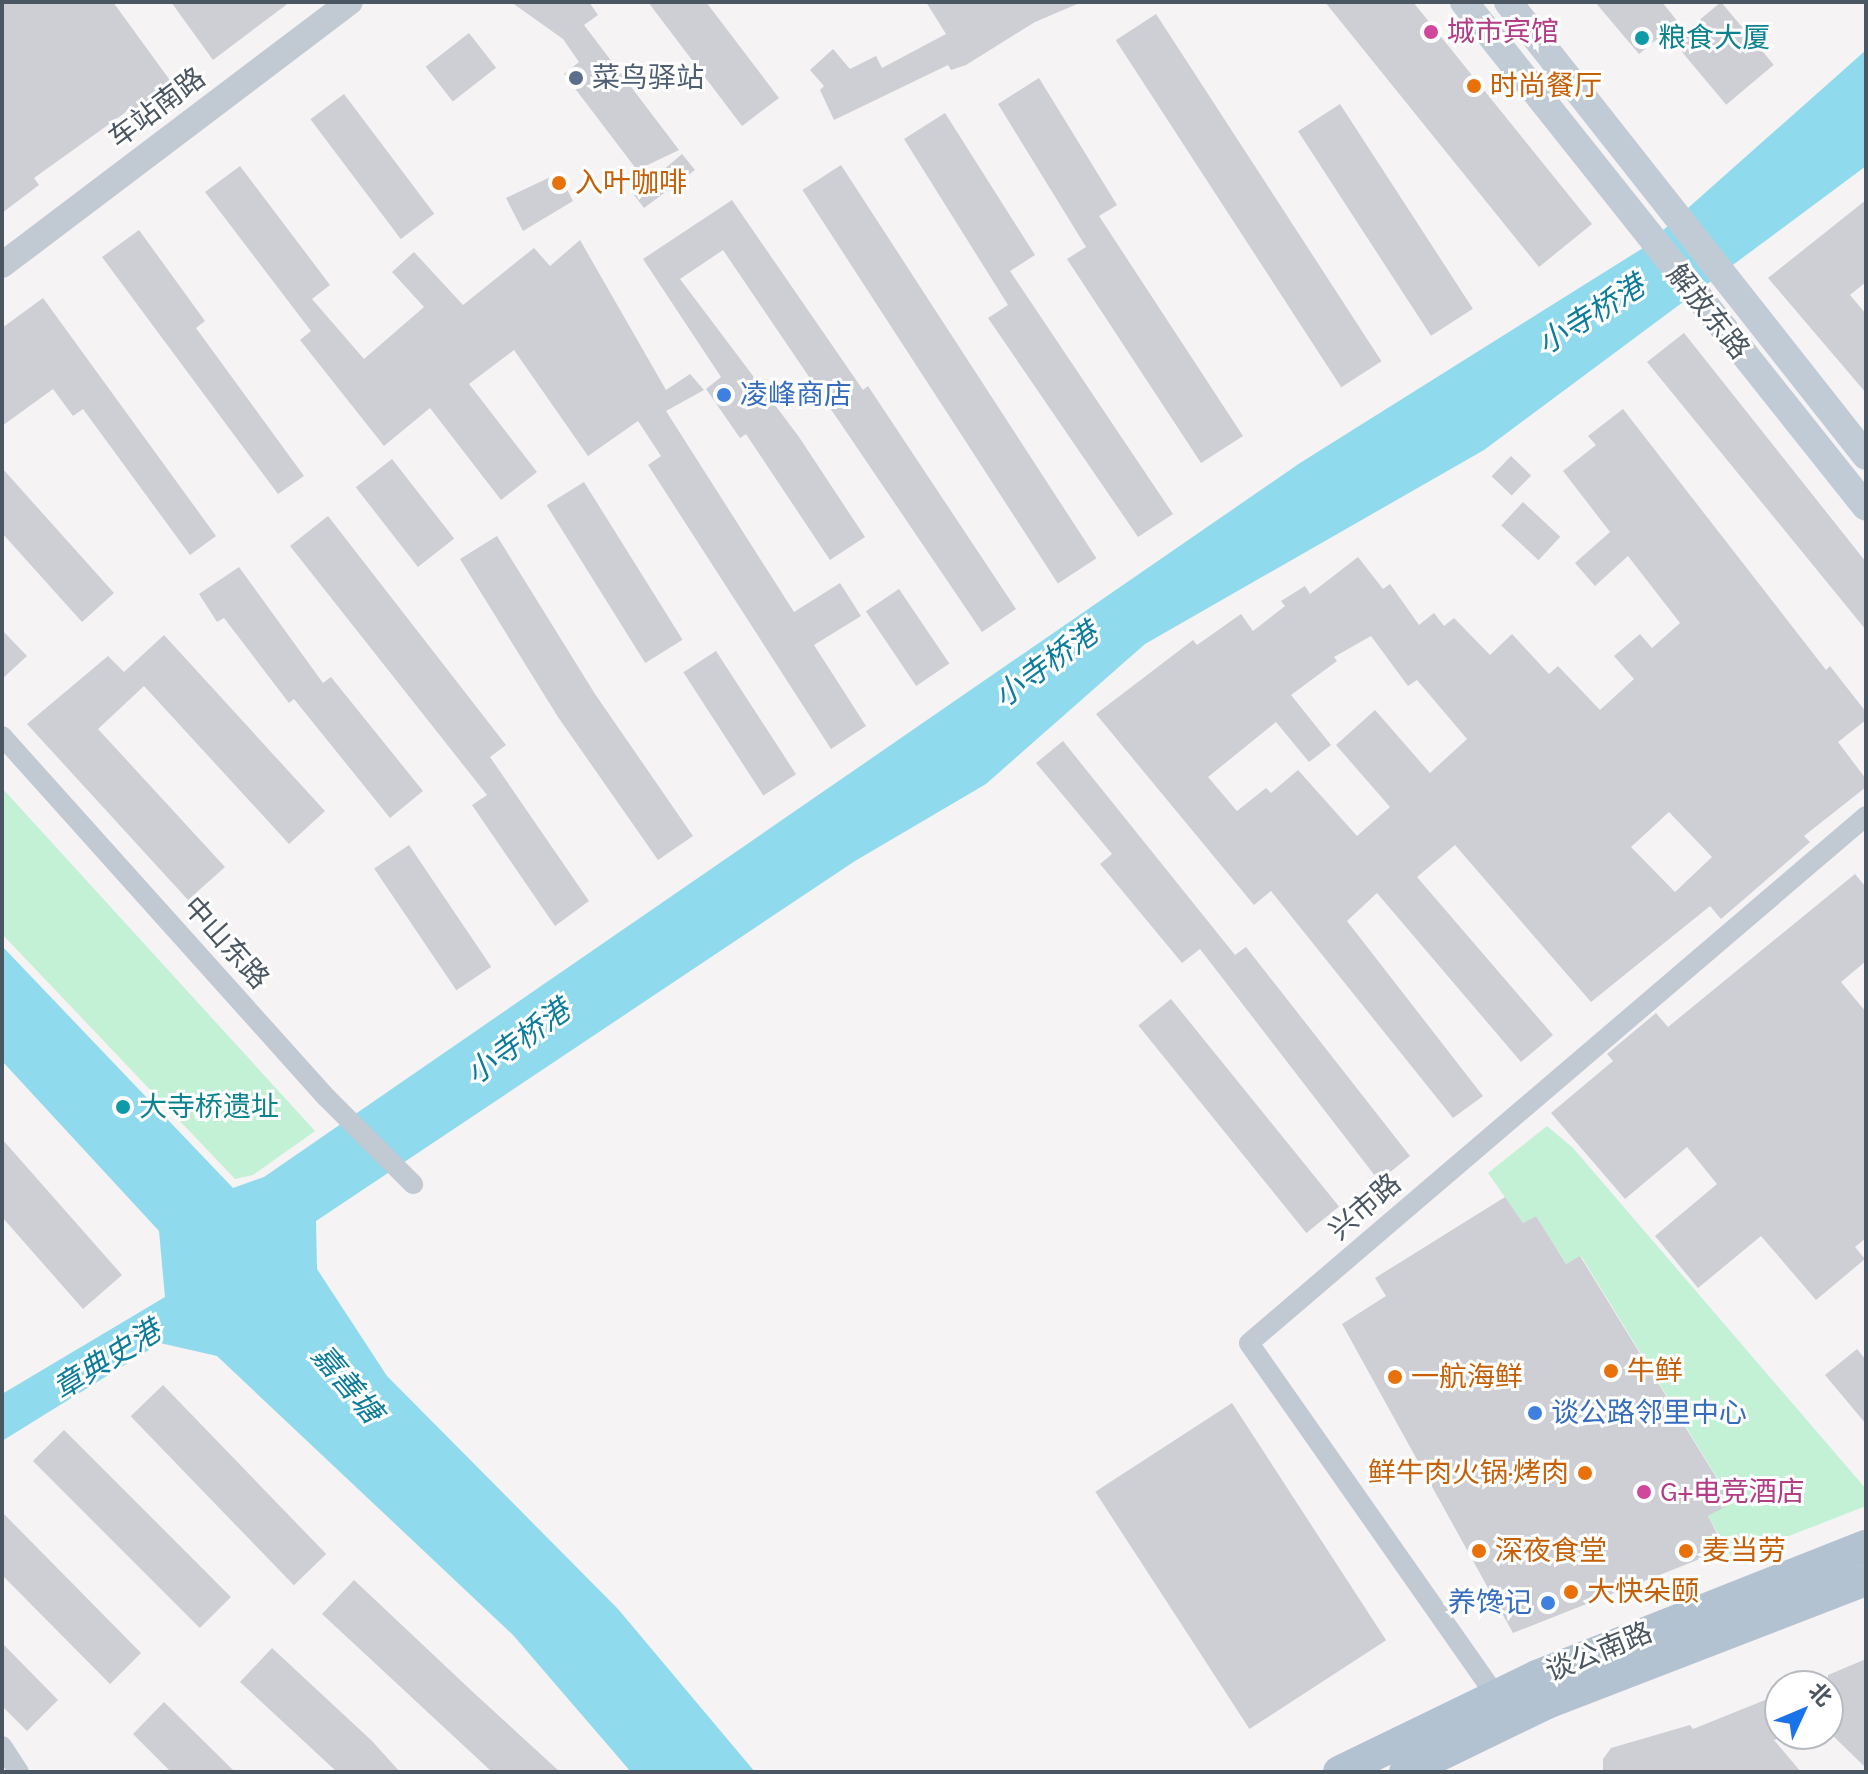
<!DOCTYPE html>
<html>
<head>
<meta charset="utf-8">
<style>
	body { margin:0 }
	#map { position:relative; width:1868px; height:1774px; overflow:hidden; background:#f5f3f3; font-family:Karla,"Noto Sans SC",sans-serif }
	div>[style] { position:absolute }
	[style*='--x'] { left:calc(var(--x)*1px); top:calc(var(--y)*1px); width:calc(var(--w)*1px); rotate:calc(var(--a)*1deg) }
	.green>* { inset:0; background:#c3f1d5 }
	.water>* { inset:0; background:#90daee }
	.building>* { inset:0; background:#cdcfd5; transform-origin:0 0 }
	.minor>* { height:20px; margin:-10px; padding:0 10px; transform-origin:10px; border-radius:10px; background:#c1cad2 }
	.tertiary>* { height:26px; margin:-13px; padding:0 13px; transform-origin:13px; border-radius:13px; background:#c1cad2 }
	.secondary>* { height:28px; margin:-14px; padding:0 14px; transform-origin:14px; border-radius:14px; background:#c1cbd6 }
	.primary>* { height:32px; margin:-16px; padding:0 16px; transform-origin:16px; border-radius:16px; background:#b3c2d1 }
	.dots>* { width:22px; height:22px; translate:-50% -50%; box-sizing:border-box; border:4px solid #fff; border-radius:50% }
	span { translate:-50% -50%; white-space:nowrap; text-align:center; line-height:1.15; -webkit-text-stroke:6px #fff; paint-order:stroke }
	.hotel-label { font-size:28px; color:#b23c85 }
	.left { translate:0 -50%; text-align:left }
	.culture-label { font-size:28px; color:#0d838f }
	.service-label { font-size:28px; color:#4e5e75 }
	.food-label { font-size:28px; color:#c56008 }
	.right { translate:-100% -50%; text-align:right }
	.street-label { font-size:28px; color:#4a5661 }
	.shop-label { font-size:28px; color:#366cbe }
	.water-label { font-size:30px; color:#0c7c9b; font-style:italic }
	.frame { position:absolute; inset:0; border:4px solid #4a5661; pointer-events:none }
	.north { position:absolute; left:1764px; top:1670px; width:80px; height:80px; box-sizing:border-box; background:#fff; border:2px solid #b7bbc0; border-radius:50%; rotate:46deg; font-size:22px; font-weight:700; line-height:32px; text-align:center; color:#4a5661 }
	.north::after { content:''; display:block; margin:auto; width:28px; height:36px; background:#1a73e8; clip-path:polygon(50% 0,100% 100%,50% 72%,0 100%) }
</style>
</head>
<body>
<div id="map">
	<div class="green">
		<i style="clip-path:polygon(2px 788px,315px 1131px,253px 1175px,235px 1179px,2px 934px)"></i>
		<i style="clip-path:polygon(1547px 1126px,1573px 1148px,1866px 1489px,1866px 1506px,1732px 1558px,1708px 1516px,1732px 1502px,1581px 1256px,1566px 1264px,1536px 1216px,1523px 1223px,1488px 1173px)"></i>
	</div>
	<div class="water">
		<i style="clip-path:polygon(1866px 50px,1866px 166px,1484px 450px,1145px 644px,986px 784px,855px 861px,316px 1221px,317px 1269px,387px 1376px,618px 1609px,755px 1772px,631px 1772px,513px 1635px,217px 1356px,160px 1343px,2px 1441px,2px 1394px,165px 1297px,159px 1231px,2px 1061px,2px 946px,233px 1188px,264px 1177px,1300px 463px,1643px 248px)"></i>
	</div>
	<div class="building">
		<i style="clip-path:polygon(2px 2px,113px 2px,177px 90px,133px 121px,126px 112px,34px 178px,39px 185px,2px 213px)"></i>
		<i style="clip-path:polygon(171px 2px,290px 2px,213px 60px)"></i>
		<i style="clip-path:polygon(511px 2px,589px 2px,598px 15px,584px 25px,679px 150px,637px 170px,564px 74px,579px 62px,563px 39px)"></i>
		<i style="clip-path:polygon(648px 2px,706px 2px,779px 98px,742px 126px)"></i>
		<i style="clip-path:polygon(926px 2px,1082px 2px,1035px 22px,966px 65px,951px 70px,948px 65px,834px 120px,820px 90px,824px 86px,810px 70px,833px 49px,850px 69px,876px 56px,882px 68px,946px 34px)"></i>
		<i style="clip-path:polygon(1325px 2px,1413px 2px,1592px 224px,1539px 267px)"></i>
		<i style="clip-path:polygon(1595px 2px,1662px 2px,1678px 22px,1639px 54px)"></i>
		<i style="left:1721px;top:2px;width:82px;height:62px;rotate:50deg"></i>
		<i style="left:1156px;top:14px;width:414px;height:48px;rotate:57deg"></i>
		<i style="left:469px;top:33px;width:44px;height:55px;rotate:52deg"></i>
		<i style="clip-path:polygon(1039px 78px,1117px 205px,1099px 216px,1243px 436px,1201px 463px,1067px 259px,1086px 247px,998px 104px)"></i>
		<i style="left:344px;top:94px;width:150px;height:42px;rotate:53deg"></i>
		<i style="left:1340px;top:104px;width:244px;height:50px;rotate:57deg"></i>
		<i style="clip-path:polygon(945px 113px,1035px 255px,1010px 271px,1173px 514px,1138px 537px,988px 318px,1008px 305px,904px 139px)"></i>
		<i style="clip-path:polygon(682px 154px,695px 170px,644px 208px,634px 195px)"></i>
		<i style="left:841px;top:165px;width:469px;height:46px;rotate:57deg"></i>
		<i style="clip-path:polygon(240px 166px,330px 285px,312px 299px,364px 359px,424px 307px,392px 272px,414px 252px,463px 305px,534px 248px,550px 266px,580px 240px,666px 390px,690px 374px,704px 390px,666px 411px,794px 612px,840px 583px,861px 616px,814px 645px,866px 726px,831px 749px,648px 465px,661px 456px,638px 421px,588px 456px,514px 350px,469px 384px,537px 472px,501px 500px,430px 408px,384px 446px,300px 340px,311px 331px,205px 192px)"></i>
		<i style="clip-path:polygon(559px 173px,573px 201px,523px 231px,506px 198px)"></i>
		<i style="clip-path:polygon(732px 200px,863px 390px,868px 386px,1016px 609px,982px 632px,723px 250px,680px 279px,799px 437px,865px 537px,830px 560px,746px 434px,740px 438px,706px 389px,721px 377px,643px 259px)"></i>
		<i style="clip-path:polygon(1866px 200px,1866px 282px,1850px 295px,1866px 314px,1866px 393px,1768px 278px)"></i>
		<i style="clip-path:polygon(139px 230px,205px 321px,196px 328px,304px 476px,278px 494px,102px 257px)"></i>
		<i style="clip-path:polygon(43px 298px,216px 536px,190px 555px,83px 409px,73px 416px,53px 389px,2px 426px,2px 328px)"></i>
		<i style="clip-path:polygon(1684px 333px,1866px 562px,1866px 630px,1647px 362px)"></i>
		<i style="clip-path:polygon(evenodd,1623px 409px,1826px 670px,1830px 666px,1866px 712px,1866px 720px,1838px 742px,1866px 779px,1866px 787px,1804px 836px,1810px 842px,1721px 919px,1710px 906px,1591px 1002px,1455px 845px,1417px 877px,1553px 1035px,1521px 1062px,1377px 893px,1347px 921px,1483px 1096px,1453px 1118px,1271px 891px,1254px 905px,1096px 714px,1193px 640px,1197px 645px,1241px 614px,1253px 631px,1285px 606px,1281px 601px,1305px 586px,1310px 594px,1358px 557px,1383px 589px,1390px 584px,1419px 625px,1434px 613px,1444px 626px,1454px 618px,1490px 655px,1512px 634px,1549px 674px,1558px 666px,1600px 710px,1634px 679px,1614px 656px,1640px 634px,1652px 648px,1680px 623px,1628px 556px,1595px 586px,1575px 563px,1610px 532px,1563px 471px,1596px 445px,1588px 436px,1623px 409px,1371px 636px,1408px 686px,1417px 680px,1467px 739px,1430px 773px,1375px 710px,1336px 745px,1390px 807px,1357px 836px,1298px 770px,1271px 793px,1266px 788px,1237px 811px,1208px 777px,1276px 722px,1309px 762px,1331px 745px,1291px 695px,1337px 661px,1334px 657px,1371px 636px,1623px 409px,1669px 812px,1712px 857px,1675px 892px,1631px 847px,1669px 812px)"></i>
		<i style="left:1511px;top:456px;width:28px;height:28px;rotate:44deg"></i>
		<i style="left:392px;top:459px;width:101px;height:46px;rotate:52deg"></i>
		<i style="clip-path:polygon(2px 468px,114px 593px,82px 622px,2px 533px)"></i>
		<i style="left:584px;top:482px;width:186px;height:44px;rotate:58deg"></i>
		<i style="left:1523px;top:502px;width:51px;height:32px;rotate:43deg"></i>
		<i style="clip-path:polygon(328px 516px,506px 745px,490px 757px,589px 901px,555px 926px,472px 805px,487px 795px,290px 546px)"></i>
		<i style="clip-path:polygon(497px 536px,595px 694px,693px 836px,658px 860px,558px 717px,460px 559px)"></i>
		<i style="clip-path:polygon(239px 567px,323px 683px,331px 677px,423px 791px,390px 818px,294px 699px,289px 703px,224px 618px,217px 622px,199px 594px)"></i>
		<i style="left:899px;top:589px;width:90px;height:40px;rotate:56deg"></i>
		<i style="clip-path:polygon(2px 630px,27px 656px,2px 679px)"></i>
		<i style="clip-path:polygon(164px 635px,325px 811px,289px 844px,144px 686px,98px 729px,225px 867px,188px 900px,27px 724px,108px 656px,124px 672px)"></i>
		<i style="left:716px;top:651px;width:147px;height:39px;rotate:57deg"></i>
		<i style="clip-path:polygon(1063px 741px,1235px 955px,1246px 947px,1410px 1156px,1379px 1181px,1200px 949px,1182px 963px,1100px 864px,1112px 854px,1036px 763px)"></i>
		<i style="left:409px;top:845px;width:147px;height:42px;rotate:56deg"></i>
		<i style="clip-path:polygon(1855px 874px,1866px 887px,1866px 961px,1841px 982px,1866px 1012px,1866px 1238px,1855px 1247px,1865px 1259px,1816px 1300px,1761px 1236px,1698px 1288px,1655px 1236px,1717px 1184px,1687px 1147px,1625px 1199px,1551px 1113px,1613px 1061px,1607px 1054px,1656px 1013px,1668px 1027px)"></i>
		<i style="left:1171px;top:999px;width:267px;height:42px;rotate:51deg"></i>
		<i style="clip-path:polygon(2px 1139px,122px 1275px,83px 1309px,2px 1217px)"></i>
		<i style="clip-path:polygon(1505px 1197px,1523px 1223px,1536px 1216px,1566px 1264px,1580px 1256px,1732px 1503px,1708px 1516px,1725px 1549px,1513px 1633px,1342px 1324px,1386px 1296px,1375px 1278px)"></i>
		<i style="clip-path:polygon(1857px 1349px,1866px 1360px,1866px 1424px,1825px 1375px)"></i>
		<i style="left:163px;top:1385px;width:235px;height:45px;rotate:46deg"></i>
		<i style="left:1232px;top:1403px;width:283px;height:163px;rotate:57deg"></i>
		<i style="left:64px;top:1430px;width:236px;height:44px;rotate:45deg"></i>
		<i style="clip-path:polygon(2px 1512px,141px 1653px,110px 1684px,2px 1575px)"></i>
		<i style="clip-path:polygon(354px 1580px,475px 1694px,560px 1772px,492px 1772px,421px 1706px,322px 1614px)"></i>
		<i style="clip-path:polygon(2px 1643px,58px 1700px,27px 1731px,2px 1706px)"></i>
		<i style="clip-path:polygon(272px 1648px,372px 1741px,400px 1772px,337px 1772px,240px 1682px)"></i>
		<i style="clip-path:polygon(1866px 1659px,1866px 1768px,1828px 1731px,1828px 1675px)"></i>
		<i style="clip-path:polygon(1780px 1694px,1780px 1738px,1774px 1740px,1801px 1772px,1603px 1772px,1603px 1759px,1611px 1748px,1690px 1725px,1693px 1729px)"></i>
		<i style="clip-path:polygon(164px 1702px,235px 1772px,171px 1772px,133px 1734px)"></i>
	</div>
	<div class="minor">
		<i style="--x:2;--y:736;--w:486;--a:48.1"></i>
		<i style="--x:327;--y:1098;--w:122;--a:45"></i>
		<i style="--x:1501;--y:1703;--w:439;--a:-125"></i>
		<i style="--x:1249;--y:1343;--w:811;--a:-40.5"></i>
		<i style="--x:2;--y:1746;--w:31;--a:57"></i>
	</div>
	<div class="tertiary">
		<i style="--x:2;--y:265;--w:436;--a:-37.1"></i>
	</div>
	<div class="secondary">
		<i style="--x:1464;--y:2;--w:645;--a:51.48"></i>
		<i style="--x:1508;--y:2;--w:578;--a:51.74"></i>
	</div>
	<div class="primary">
		<i style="--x:1339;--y:1772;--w:220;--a:-25.9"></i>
		<i style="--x:1537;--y:1676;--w:354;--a:-21.6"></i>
		<i style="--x:1405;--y:1772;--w:158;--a:-25.9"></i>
		<i style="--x:1547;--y:1703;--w:342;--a:-21.1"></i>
	</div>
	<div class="dots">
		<i style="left:1431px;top:32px;background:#d1479c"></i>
		<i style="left:1642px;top:38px;background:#0f9aa8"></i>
		<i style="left:576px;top:78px;background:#5c6f8a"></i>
		<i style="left:1474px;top:86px;background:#e8710a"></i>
		<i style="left:559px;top:183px;background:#e8710a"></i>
		<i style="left:724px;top:395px;background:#3f7fe0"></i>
		<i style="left:123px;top:1107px;background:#0f9aa8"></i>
		<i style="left:1611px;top:1371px;background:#e8710a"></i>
		<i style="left:1395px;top:1377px;background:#e8710a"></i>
		<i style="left:1535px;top:1413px;background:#3f7fe0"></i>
		<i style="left:1585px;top:1473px;background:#e8710a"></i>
		<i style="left:1644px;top:1492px;background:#d1479c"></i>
		<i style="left:1479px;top:1551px;background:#e8710a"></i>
		<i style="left:1686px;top:1551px;background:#e8710a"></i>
		<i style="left:1571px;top:1592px;background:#e8710a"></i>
		<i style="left:1548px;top:1603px;background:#3f7fe0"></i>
	</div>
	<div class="hotel-label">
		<span class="left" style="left:1447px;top:32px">城市宾馆</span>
		<span class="left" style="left:1660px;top:1492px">G+电竞酒店</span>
	</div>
	<div class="culture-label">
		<span class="left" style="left:1658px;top:38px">粮食大厦</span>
		<span class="left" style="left:139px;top:1107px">大寺桥遗址</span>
	</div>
	<div class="service-label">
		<span class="left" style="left:592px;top:78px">菜鸟驿站</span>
	</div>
	<div class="food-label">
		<span class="left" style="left:1490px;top:86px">时尚餐厅</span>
		<span class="left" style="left:575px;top:183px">入叶咖啡</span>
		<span class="left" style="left:1627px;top:1371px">牛鲜</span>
		<span class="left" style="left:1411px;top:1377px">一航海鲜</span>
		<span class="right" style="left:1569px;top:1473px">鲜牛肉火锅·烤肉</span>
		<span class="left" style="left:1495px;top:1551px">深夜食堂</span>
		<span class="left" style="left:1702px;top:1551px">麦当劳</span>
		<span class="left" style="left:1587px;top:1592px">大快朵颐</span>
	</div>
	<div class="street-label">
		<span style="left:157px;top:108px;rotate:-37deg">车站南路</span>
		<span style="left:1708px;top:312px;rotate:51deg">解放东路</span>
		<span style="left:226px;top:943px;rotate:48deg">中山东路</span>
		<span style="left:1365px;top:1207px;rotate:-41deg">兴市路</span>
		<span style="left:1599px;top:1652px;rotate:-22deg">谈公南路</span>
	</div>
	<div class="shop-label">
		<span class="left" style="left:740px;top:395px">凌峰商店</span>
		<span class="left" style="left:1551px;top:1413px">谈公路邻里中心</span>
		<span class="right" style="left:1532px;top:1603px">养馋记</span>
	</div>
	<div class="water-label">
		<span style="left:1591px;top:315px;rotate:-32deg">小寺桥港</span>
		<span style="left:1046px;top:665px;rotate:-36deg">小寺桥港</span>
		<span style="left:518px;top:1042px;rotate:-36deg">小寺桥港</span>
		<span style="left:107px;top:1360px;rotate:-32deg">章典史港</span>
		<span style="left:347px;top:1384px;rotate:50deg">嘉善塘</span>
	</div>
	<div class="frame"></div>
	<div class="north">北</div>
</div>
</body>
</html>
